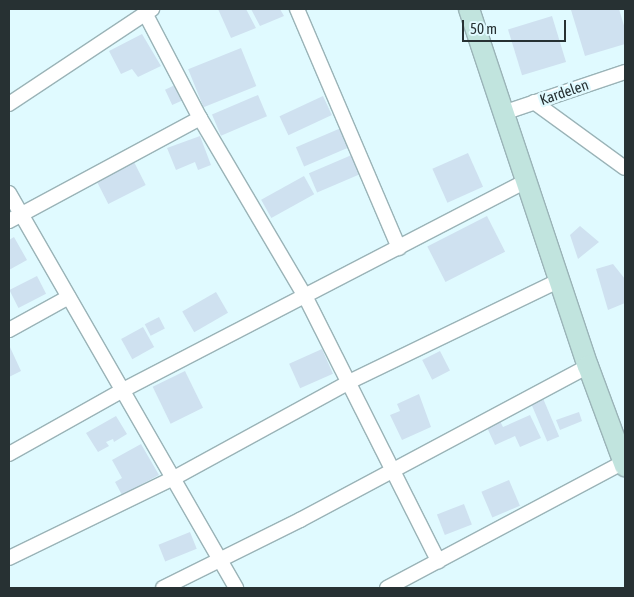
<!DOCTYPE html>
<html>
<head>
<meta charset="utf-8">
<style>
	body { margin:0 }
	#map { position:relative; width:634px; height:597px; overflow:hidden; background:#e0faff; font-family:"Asap Condensed",sans-serif }
	div>[style] { position:absolute }
	[style*='--x'] { left:calc(var(--x)*1px); top:calc(var(--y)*1px); width:calc(var(--w)*1px); rotate:calc(var(--a)*1deg) }
	.building>* { inset:0; background:#cfe1f0; transform-origin:0 0 }
	.roads { filter:drop-shadow(1px 0 #9ab3b7) drop-shadow(-1px 0 #9ab3b7) drop-shadow(0 1px #9ab3b7) drop-shadow(0 -1px #9ab3b7) }
	.street>* { height:14px; margin:-7px; padding:0 7px; transform-origin:7px; border-radius:7px; background:#fff }
	.secondary>* { height:20px; margin:-10px; padding:0 10px; transform-origin:10px; border-radius:10px; background:#c1e4de }
	span { translate:-50% -50%; white-space:nowrap; text-align:center; line-height:1.15; -webkit-text-stroke:5px #e0faff; paint-order:stroke }
	.street-label { font-size:15px; color:#273133 }
	.frame { position:absolute; inset:0; border:10px solid #273133; pointer-events:none }
	.scale { position:absolute; left:462px; top:20px; width:104px; height:22px; box-sizing:border-box; border:2px solid #273133; border-top:0; padding-left:6px; font-size:15px; line-height:18px; white-space:nowrap; color:#273133; -webkit-text-stroke:4px #e0faff; paint-order:stroke }
</style>
</head>
<body>
<div id="map">
	<div class="building">
		<i style="clip-path:polygon(218px 9px,246px 9px,256px 28px,231px 38px)"></i>
		<i style="clip-path:polygon(251px 9px,280px 9px,284px 16px,260px 26px)"></i>
		<i style="clip-path:polygon(619px 9px,625px 29px,625px 44px,585px 56px,571px 10px)"></i>
		<i style="left:552px;top:16px;width:48px;height:46px;rotate:73deg"></i>
		<i style="clip-path:polygon(142px 34px,161px 66px,138px 77px,132px 69px,121px 74px,109px 51px)"></i>
		<i style="left:241px;top:48px;width:41px;height:57px;rotate:68deg"></i>
		<i style="left:175px;top:85px;width:17px;height:11px;rotate:65deg"></i>
		<i style="left:258px;top:95px;width:23px;height:50px;rotate:67deg"></i>
		<i style="left:323px;top:96px;width:21px;height:48px;rotate:65deg"></i>
		<i style="left:341px;top:128px;width:21px;height:49px;rotate:67deg"></i>
		<i style="clip-path:polygon(200px 136px,211px 165px,198px 170px,195px 162px,176px 170px,167px 148px)"></i>
		<i style="left:468px;top:153px;width:37px;height:39px;rotate:66deg"></i>
		<i style="left:354px;top:154px;width:21px;height:49px;rotate:67deg"></i>
		<i style="left:133px;top:160px;width:28px;height:42px;rotate:63deg"></i>
		<i style="left:304px;top:176px;width:21px;height:49px;rotate:61deg"></i>
		<i style="left:487px;top:216px;width:40px;height:67px;rotate:63deg"></i>
		<i style="clip-path:polygon(580px 226px,599px 242px,578px 259px,570px 235px)"></i>
		<i style="clip-path:polygon(14px 237px,27px 260px,9px 270px,9px 240px)"></i>
		<i style="clip-path:polygon(613px 264px,625px 279px,625px 303px,608px 310px,596px 269px)"></i>
		<i style="left:37px;top:276px;width:20px;height:31px;rotate:63deg"></i>
		<i style="left:216px;top:292px;width:24px;height:39px;rotate:60deg"></i>
		<i style="left:159px;top:317px;width:13px;height:16px;rotate:63deg"></i>
		<i style="left:143px;top:327px;width:23px;height:25px;rotate:61deg"></i>
		<i style="clip-path:polygon(9px 345px,21px 371px,9px 377px)"></i>
		<i style="left:322px;top:349px;width:27px;height:36px;rotate:66deg"></i>
		<i style="left:440px;top:351px;width:22px;height:20px;rotate:63deg"></i>
		<i style="left:185px;top:371px;width:41px;height:36px;rotate:64deg"></i>
		<i style="clip-path:polygon(419px 394px,431px 427px,402px 440px,390px 415px,400px 411px,397px 404px)"></i>
		<i style="left:542px;top:396px;width:44px;height:13px;rotate:67deg"></i>
		<i style="clip-path:polygon(579px 412px,582px 421px,560px 430px,556px 420px)"></i>
		<i style="clip-path:polygon(530px 415px,541px 438px,520px 447px,515px 436px,495px 445px,485px 423px,498px 417px,503px 427px)"></i>
		<i style="clip-path:polygon(116px 416px,127px 434px,114px 442px,113px 439px,106px 442px,109px 446px,98px 452px,86px 433px)"></i>
		<i style="clip-path:polygon(141px 444px,159px 475px,122px 495px,115px 482px,122px 478px,112px 460px)"></i>
		<i style="left:509px;top:480px;width:28px;height:30px;rotate:67deg"></i>
		<i style="left:464px;top:504px;width:22px;height:29px;rotate:69deg"></i>
		<i style="left:190px;top:532px;width:18px;height:34px;rotate:68deg"></i>
	</div>
	<div class="roads">
		<div class="street">
			<i style="--x:297;--y:9;--w:260;--a:66.9"></i>
			<i style="--x:145;--y:13;--w:119;--a:62.4"></i>
			<i style="--x:200;--y:118;--w:207;--a:59.5"></i>
			<i style="--x:305;--y:296;--w:297;--a:63.3"></i>
			<i style="--x:534;--y:102;--w:112;--a:36"></i>
			<i style="--x:9;--y:104;--w:172;--a:-33.6"></i>
			<i style="--x:503;--y:113;--w:129;--a:-18.6"></i>
			<i style="--x:9;--y:193;--w:456;--a:60.1"></i>
			<i style="--x:9;--y:221;--w:217;--a:-28.3"></i>
			<i style="--x:9;--y:330;--w:68;--a:-28.8"></i>
			<i style="--x:9;--y:454;--w:131;--a:-29.3"></i>
			<i style="--x:123;--y:390;--w:453;--a:-27.4"></i>
			<i style="--x:9;--y:558;--w:183;--a:-25.9"></i>
			<i style="--x:174;--y:478;--w:200;--a:-28.7"></i>
			<i style="--x:349;--y:382;--w:234;--a:-25.8"></i>
			<i style="--x:163;--y:588;--w:153;--a:-26.4"></i>
			<i style="--x:300;--y:520;--w:327;--a:-28.1"></i>
			<i style="--x:387;--y:588;--w:268;--a:-28"></i>
		</div>
		<div class="secondary">
			<i style="--x:469;--y:9;--w:376;--a:71.6"></i>
			<i style="--x:588;--y:366;--w:107;--a:69.7"></i>
		</div>
	</div>
	<div class="street-label">
		<span style="left:564px;top:92px;rotate:-19deg">Kardelen</span>
	</div>
	<div class="frame"></div>
	<div class="scale">50 m</div>
</div>
</body>
</html>
